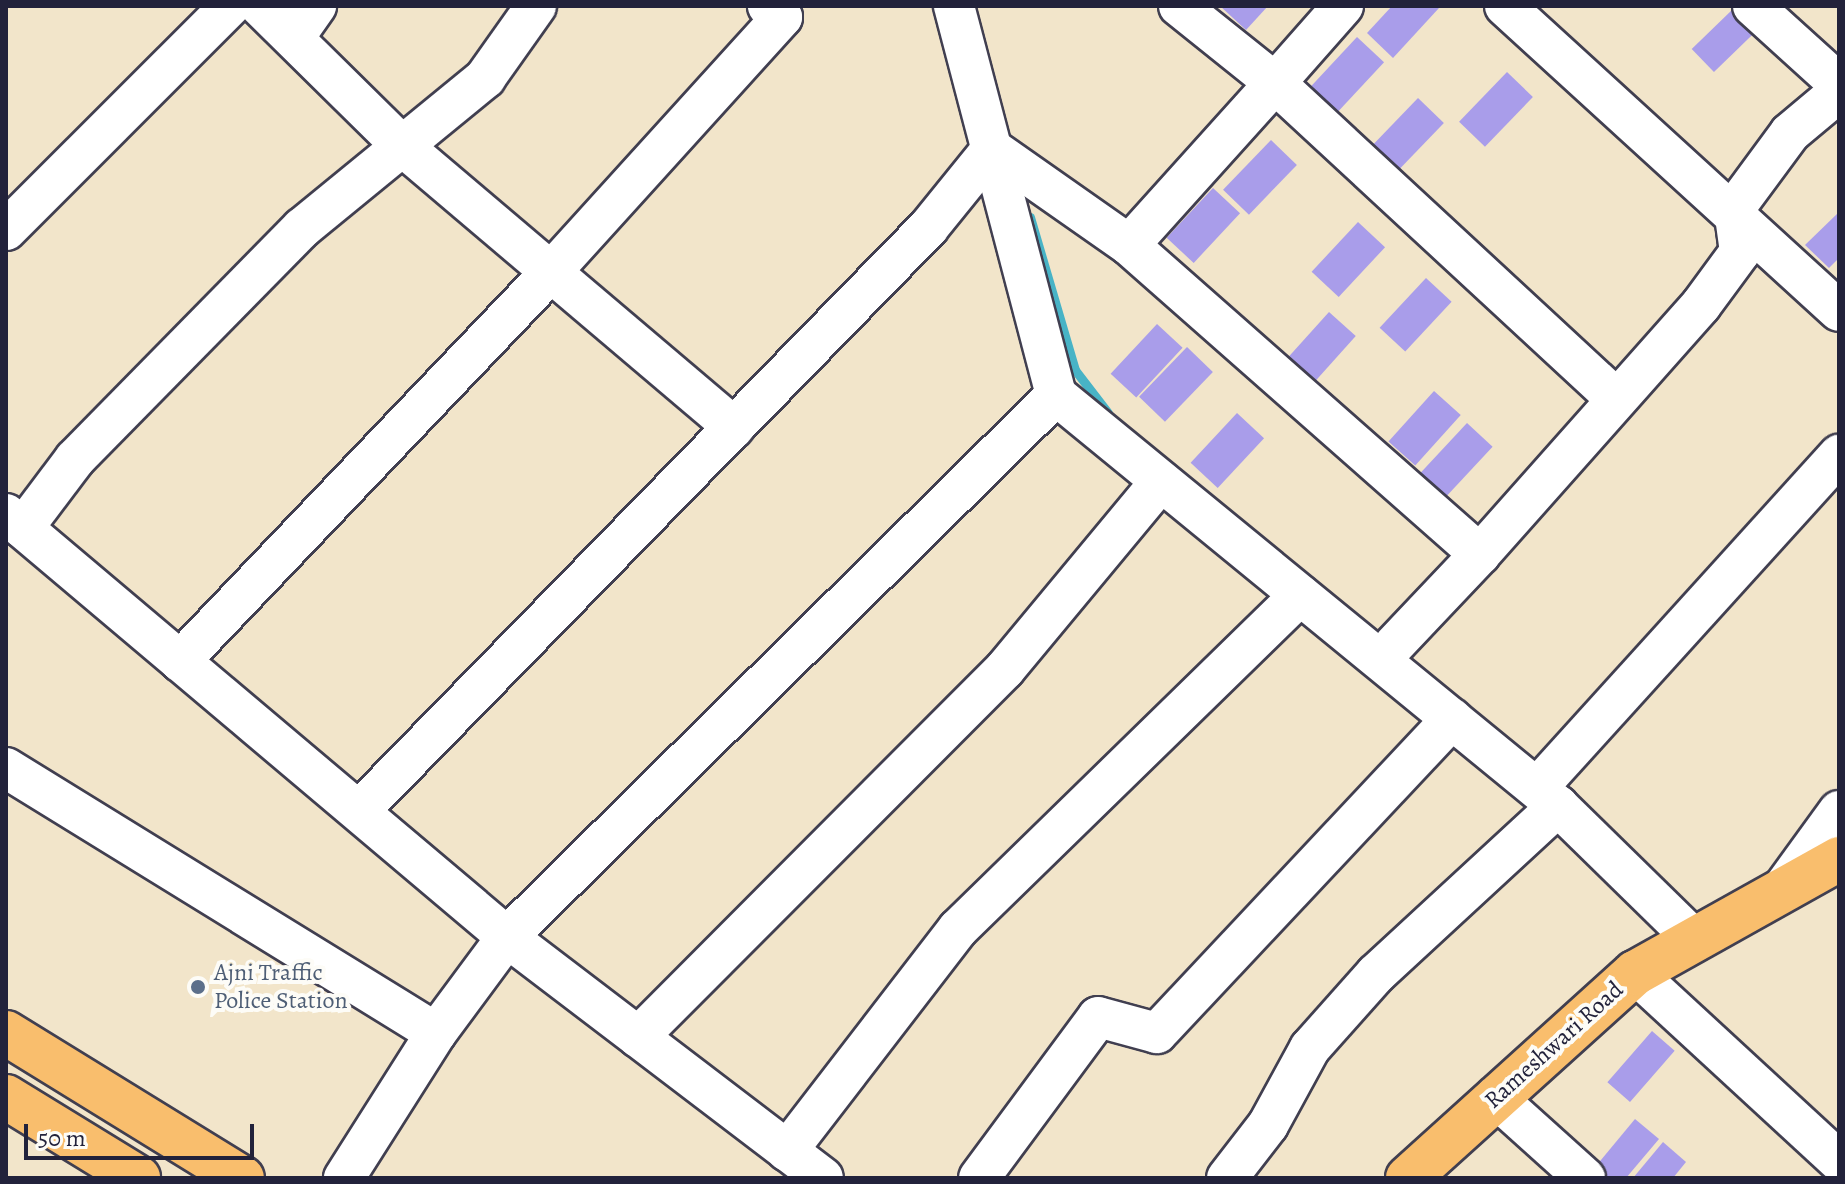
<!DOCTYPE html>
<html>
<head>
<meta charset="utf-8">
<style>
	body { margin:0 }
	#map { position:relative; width:1845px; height:1184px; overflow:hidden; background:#f2e5ca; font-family:Alegreya,serif }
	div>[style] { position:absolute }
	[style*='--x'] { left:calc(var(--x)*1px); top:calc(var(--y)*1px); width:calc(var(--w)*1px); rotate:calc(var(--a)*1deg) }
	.stream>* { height:9px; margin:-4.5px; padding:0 4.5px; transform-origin:4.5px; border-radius:4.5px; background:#48b3c6 }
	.building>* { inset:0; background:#a99dea; transform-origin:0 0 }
	.roads { filter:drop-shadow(2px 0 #413f50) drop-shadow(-2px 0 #413f50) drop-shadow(0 2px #413f50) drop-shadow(0 -2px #413f50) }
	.minor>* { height:40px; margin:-20px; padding:0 20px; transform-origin:20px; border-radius:20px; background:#fff }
	.major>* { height:44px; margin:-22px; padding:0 22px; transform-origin:22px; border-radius:22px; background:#f9be6d }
	.dots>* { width:22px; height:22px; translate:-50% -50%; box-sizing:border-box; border:4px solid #fdfcf7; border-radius:50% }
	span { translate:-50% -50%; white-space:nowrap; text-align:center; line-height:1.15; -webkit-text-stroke:8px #fdfcf7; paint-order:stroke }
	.service-label { font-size:24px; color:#4e5e75 }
	.left { translate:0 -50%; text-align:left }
	.street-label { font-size:24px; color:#22223b }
	.frame { position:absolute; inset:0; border:8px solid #22223b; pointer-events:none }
	.scale { position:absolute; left:24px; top:1124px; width:230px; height:36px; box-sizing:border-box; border:4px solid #22223b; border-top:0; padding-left:10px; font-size:24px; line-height:28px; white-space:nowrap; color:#22223b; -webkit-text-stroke:6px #fdfcf7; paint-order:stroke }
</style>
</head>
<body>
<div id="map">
	<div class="stream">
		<i style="--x:1030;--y:217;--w:159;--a:73.6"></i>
		<i style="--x:1075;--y:370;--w:54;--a:52.5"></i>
	</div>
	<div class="building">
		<i style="clip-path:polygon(1220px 6px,1268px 6px,1246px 30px)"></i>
		<i style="clip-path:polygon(1392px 6px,1439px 8px,1393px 58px,1367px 33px)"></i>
		<i style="left:1732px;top:10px;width:32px;height:56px;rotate:46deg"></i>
		<i style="left:1357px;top:37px;width:37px;height:68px;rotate:43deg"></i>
		<i style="left:1507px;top:72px;width:36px;height:69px;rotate:44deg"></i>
		<i style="left:1418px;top:98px;width:36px;height:69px;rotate:44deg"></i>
		<i style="left:1271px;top:140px;width:36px;height:69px;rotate:44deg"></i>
		<i style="left:1213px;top:188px;width:37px;height:68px;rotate:43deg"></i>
		<i style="clip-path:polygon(1839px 212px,1839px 258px,1829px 268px,1805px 245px)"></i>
		<i style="left:1358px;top:222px;width:37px;height:68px;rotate:43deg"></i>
		<i style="left:1426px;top:278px;width:35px;height:68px;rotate:43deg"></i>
		<i style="left:1329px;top:312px;width:36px;height:67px;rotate:42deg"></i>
		<i style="left:1157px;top:324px;width:35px;height:68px;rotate:43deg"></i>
		<i style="left:1187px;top:347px;width:36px;height:69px;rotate:44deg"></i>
		<i style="left:1434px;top:391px;width:36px;height:68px;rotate:42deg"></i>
		<i style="left:1237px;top:413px;width:37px;height:68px;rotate:43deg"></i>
		<i style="left:1467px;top:423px;width:35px;height:68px;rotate:43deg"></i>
		<i style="left:1652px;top:1031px;width:30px;height:68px;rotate:41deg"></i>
		<i style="clip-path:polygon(1635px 1119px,1659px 1139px,1626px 1178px,1598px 1178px,1591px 1172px)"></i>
		<i style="clip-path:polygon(1663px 1142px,1686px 1162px,1673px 1178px,1633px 1178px)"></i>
	</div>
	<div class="roads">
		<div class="minor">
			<i style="--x:260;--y:6;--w:197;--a:44.6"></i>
			<i style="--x:400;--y:144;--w:438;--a:40.3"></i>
			<i style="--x:954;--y:6;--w:402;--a:75.3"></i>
			<i style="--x:1179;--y:6;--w:123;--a:38.7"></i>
			<i style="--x:1275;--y:83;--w:218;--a:132"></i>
			<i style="--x:1129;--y:245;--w:468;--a:41.4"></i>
			<i style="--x:1480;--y:554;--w:333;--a:-48.4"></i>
			<i style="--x:1701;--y:305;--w:66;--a:-53.7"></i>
			<i style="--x:1740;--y:252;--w:43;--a:-97.9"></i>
			<i style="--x:1734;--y:209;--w:94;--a:-53.6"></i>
			<i style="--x:1790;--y:133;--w:64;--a:-39.9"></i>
			<i style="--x:1343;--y:6;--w:103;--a:131.4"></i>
			<i style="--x:1275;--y:83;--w:463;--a:42.8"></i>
			<i style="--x:1505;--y:6;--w:452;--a:42.4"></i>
			<i style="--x:1753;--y:6;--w:116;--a:42.2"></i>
			<i style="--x:295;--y:36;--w:37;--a:-55"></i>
			<i style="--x:6;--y:230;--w:317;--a:-45"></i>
			<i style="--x:6;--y:514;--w:656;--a:40.17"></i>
			<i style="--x:507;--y:937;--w:771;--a:-44.63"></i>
			<i style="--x:1056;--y:395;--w:649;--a:39.31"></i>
			<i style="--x:1558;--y:806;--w:192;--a:44.4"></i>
			<i style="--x:23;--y:528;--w:86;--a:-53"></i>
			<i style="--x:75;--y:459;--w:324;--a:-45.5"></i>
			<i style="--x:302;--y:228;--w:237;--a:-39.3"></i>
			<i style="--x:485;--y:78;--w:88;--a:-54.7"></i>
			<i style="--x:1394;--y:645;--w:125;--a:-46.6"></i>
			<i style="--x:180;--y:661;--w:538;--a:-46.36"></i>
			<i style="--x:551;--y:272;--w:344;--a:-47.8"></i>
			<i style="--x:782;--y:17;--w:18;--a:-142"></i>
			<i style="--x:6;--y:768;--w:505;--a:31.64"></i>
			<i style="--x:436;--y:1033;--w:172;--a:122.4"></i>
			<i style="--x:1547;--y:777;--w:435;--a:-47.8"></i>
			<i style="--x:359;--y:811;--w:815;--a:-45.7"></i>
			<i style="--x:928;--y:228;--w:102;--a:-51"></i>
			<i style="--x:992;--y:149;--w:167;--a:35"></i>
			<i style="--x:1783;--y:888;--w:95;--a:-54"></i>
			<i style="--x:1635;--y:973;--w:277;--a:42.7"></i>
			<i style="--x:436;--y:1033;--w:119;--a:-53.5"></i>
			<i style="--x:507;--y:937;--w:397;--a:37.3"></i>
			<i style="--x:638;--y:1037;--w:520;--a:-45.08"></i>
			<i style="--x:1005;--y:669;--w:244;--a:-50.3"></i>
			<i style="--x:1495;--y:1097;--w:121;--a:42"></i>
			<i style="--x:787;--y:1151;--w:280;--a:-52.4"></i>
			<i style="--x:958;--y:929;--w:478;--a:-44.3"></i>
			<i style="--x:979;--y:1178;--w:200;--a:-53.5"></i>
			<i style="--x:1098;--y:1017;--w:61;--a:15.2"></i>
			<i style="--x:1157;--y:1033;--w:431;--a:-46.8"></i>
			<i style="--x:1227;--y:1178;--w:67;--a:-52.3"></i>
			<i style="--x:1268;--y:1125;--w:88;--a:-61.4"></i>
			<i style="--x:1310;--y:1048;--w:99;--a:-48.3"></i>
			<i style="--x:1376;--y:974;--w:248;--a:-42.7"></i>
		</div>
		<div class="major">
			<i style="--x:6;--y:1033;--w:277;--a:31.6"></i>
			<i style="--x:6;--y:1097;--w:155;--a:31.5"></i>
			<i style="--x:1408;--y:1178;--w:306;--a:-42.1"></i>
			<i style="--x:1635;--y:973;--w:234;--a:-29.2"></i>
		</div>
	</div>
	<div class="dots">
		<i style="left:198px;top:987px;background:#5c6f8a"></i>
	</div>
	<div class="service-label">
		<span class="left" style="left:214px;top:987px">Ajni Traffic<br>Police Station</span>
	</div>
	<div class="street-label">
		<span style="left:1554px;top:1045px;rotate:-42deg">Rameshwari Road</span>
	</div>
	<div class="frame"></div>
	<div class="scale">50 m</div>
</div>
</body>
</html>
